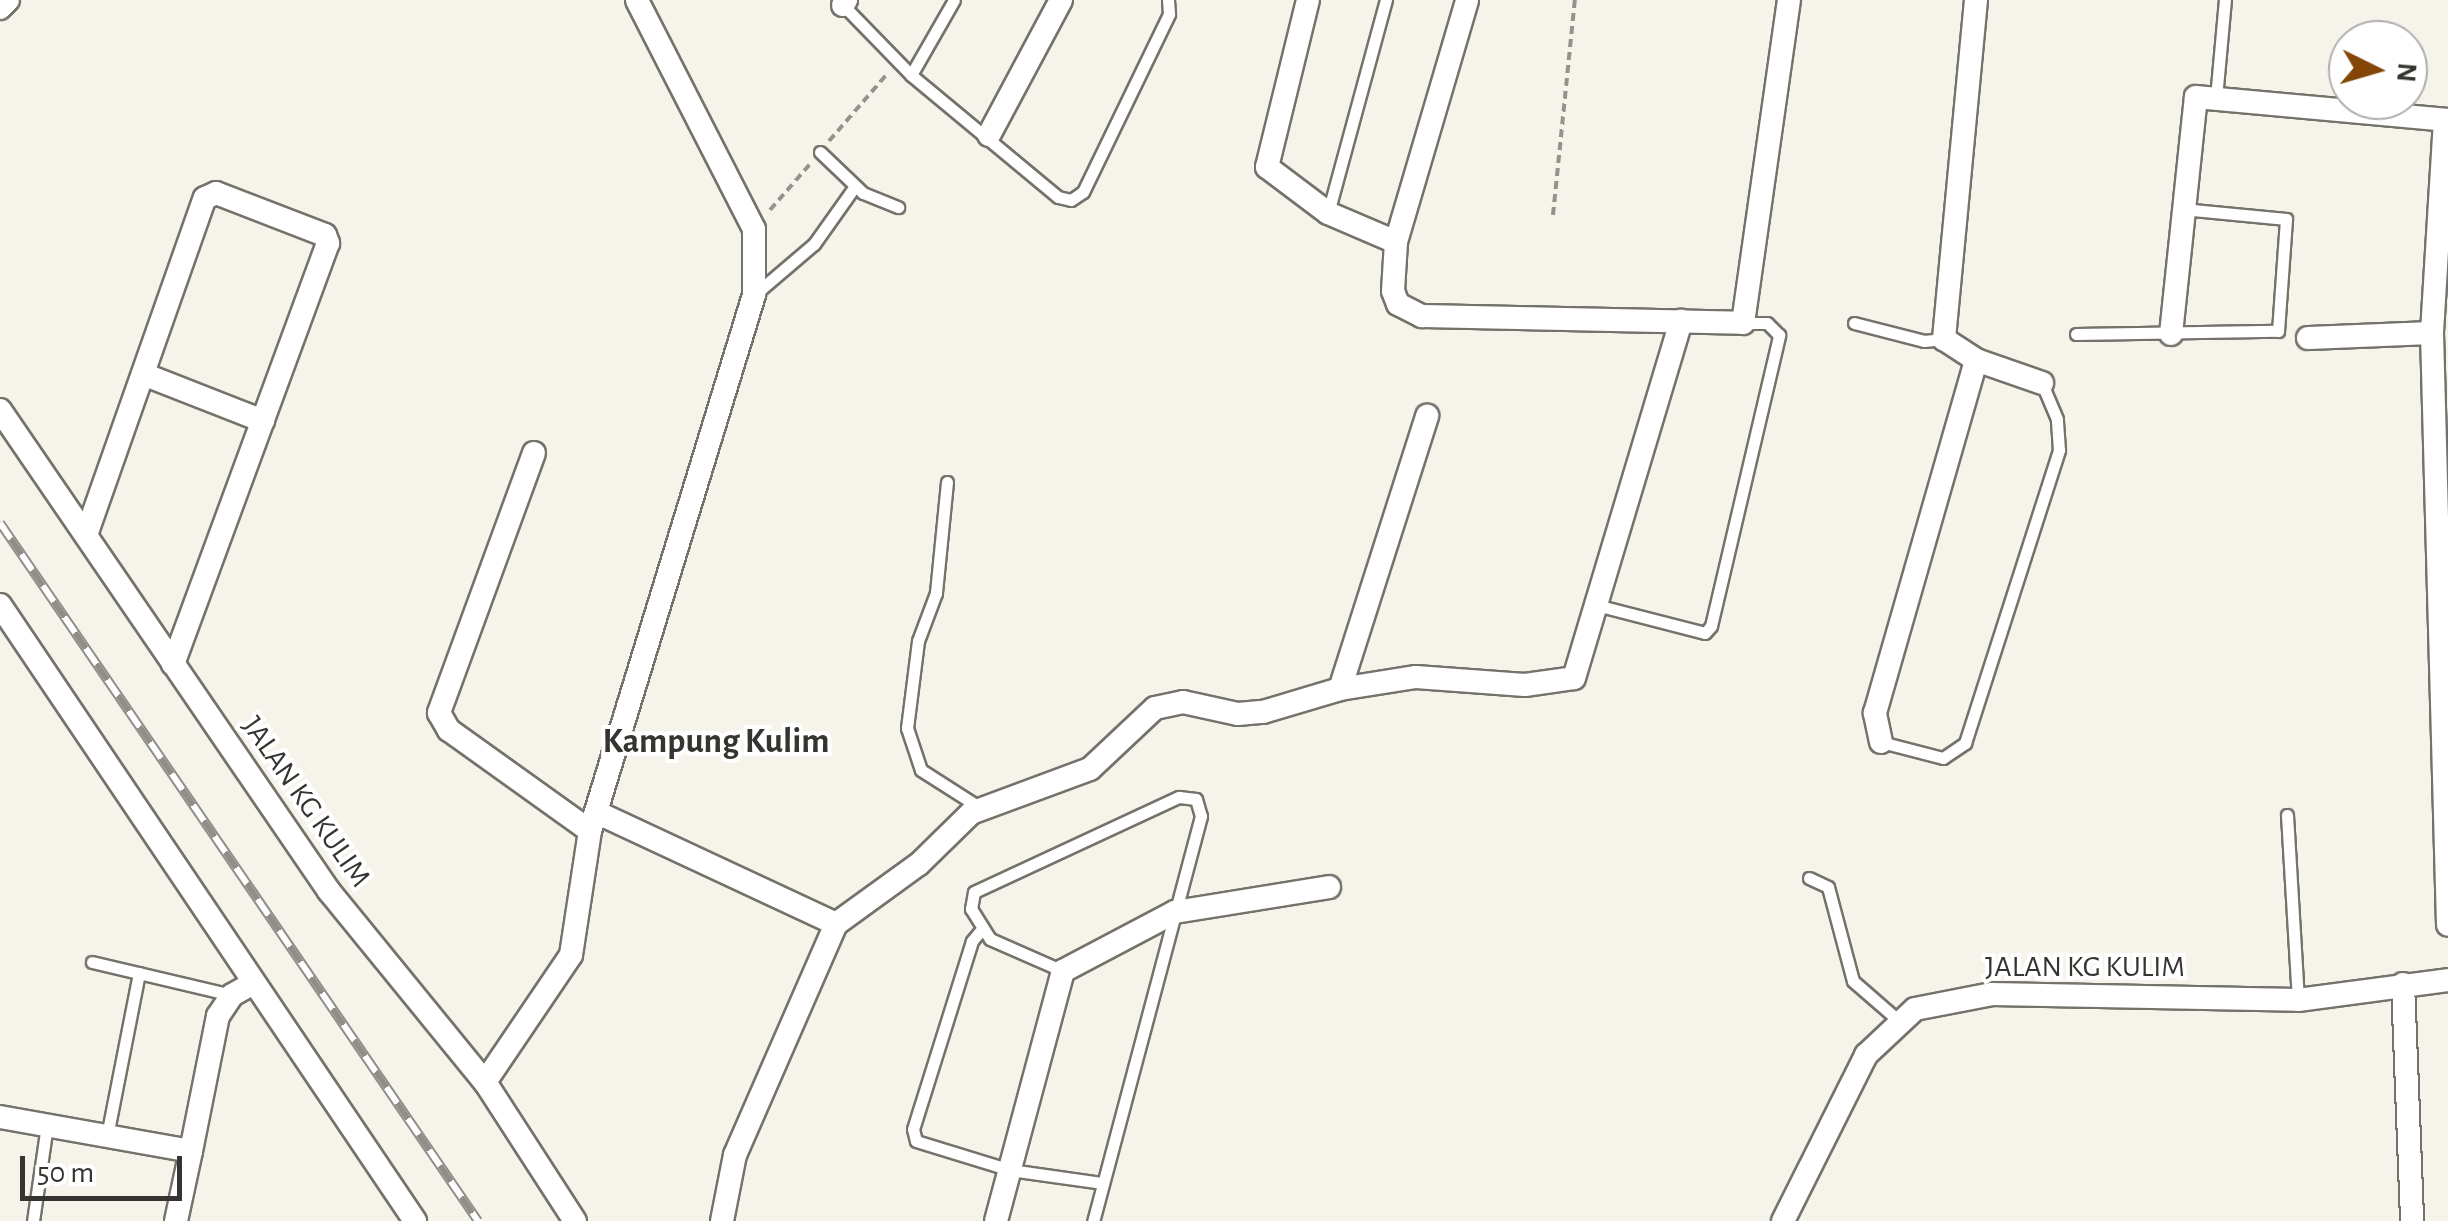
<!DOCTYPE html>
<html>
<head>
<meta charset="utf-8">
<style>
	body { margin:0 }
	#map { position:relative; width:2448px; height:1221px; overflow:hidden; background:#f5f3ea; font-family:"Alegreya Sans",sans-serif }
	div>[style] { position:absolute }
	[style*='--x'] { left:calc(var(--x)*1px); top:calc(var(--y)*1px); width:calc(var(--w)*1px); rotate:calc(var(--a)*1deg) }
	.path>* { height:4px; margin-top:-2px; transform-origin:0; background:repeating-linear-gradient(90deg,#94928c 0 8px,transparent 0 13px) }
	.roads { filter:drop-shadow(2px 0 #74726a) drop-shadow(-2px 0 #74726a) drop-shadow(0 2px #74726a) drop-shadow(0 -2px #74726a) }
	.lane>* { height:11px; margin:-5.5px; padding:0 5.5px; transform-origin:5.5px; border-radius:5.5px; background:#fff }
	.street>* { height:22px; margin:-11px; padding:0 11px; transform-origin:11px; border-radius:11px; background:#fff }
	.rail>* { height:10px; margin-top:-5px; transform-origin:0; background:repeating-linear-gradient(90deg,#fff 0 19px,#908e89 0 38px); box-sizing:border-box; border-block:2px solid #908e89 }
	span { translate:-50% -50%; white-space:nowrap; text-align:center; line-height:1.15; -webkit-text-stroke:8px #fff; paint-order:stroke }
	.street-label { font-size:30px; color:#353431 }
	.quarter-label { font-size:35px; color:#353431; font-weight:700 }
	.north { position:absolute; left:2328px; top:20px; width:100px; height:100px; box-sizing:border-box; background:#fff; border:2px solid #aeaead; border-radius:50%; rotate:95deg; font-size:28px; font-weight:700; line-height:40px; text-align:center; color:#353431 }
	.north::after { content:''; display:block; margin:auto; width:35px; height:45px; background:#844606; clip-path:polygon(50% 0,100% 100%,50% 72%,0 100%) }
	.scale { position:absolute; left:20px; top:1156px; width:162px; height:45px; box-sizing:border-box; border:5px solid #353431; border-top:0; padding-left:12px; font-size:30px; line-height:35px; white-space:nowrap; color:#353431; -webkit-text-stroke:8px #fff; paint-order:stroke }
</style>
</head>
<body>
<div id="map">
	<div class="path">
		<i style="--x:829;--y:141;--w:90;--a:-49.1"></i>
		<i style="--x:770;--y:210;--w:61;--a:-49"></i>
		<i style="--x:1553;--y:215;--w:216;--a:-84.2"></i>
	</div>
	<div class="roads">
		<div class="lane">
			<i style="--x:843;--y:5;--w:98;--a:45.8"></i>
			<i style="--x:911;--y:75;--w:191;--a:39.7"></i>
			<i style="--x:1058;--y:197;--w:13;--a:13"></i>
			<i style="--x:1071;--y:200;--w:14;--a:-34"></i>
			<i style="--x:1083;--y:192;--w:198;--a:-64.2"></i>
			<i style="--x:1169;--y:14;--w:14;--a:-94"></i>
			<i style="--x:911;--y:75;--w:86;--a:-60.2"></i>
			<i style="--x:2216;--y:98;--w:98;--a:-84.8"></i>
			<i style="--x:820;--y:152;--w:59;--a:43.6"></i>
			<i style="--x:863;--y:193;--w:38;--a:22"></i>
			<i style="--x:1328;--y:213;--w:221;--a:-74.8"></i>
			<i style="--x:754;--y:295;--w:79;--a:-40.4"></i>
			<i style="--x:814;--y:244;--w:71;--a:-54.7"></i>
			<i style="--x:1854;--y:323;--w:72;--a:14.4"></i>
			<i style="--x:1924;--y:341;--w:20;--a:-6"></i>
			<i style="--x:2076;--y:334;--w:202;--a:-0.9"></i>
			<i style="--x:2278;--y:331;--w:112;--a:-85.9"></i>
			<i style="--x:2286;--y:219;--w:104;--a:-174.5"></i>
			<i style="--x:947;--y:482;--w:112;--a:95.7"></i>
			<i style="--x:936;--y:593;--w:51;--a:110.6"></i>
			<i style="--x:918;--y:641;--w:88;--a:97.2"></i>
			<i style="--x:907;--y:728;--w:44;--a:71.6"></i>
			<i style="--x:921;--y:770;--w:69;--a:32.5"></i>
			<i style="--x:1600;--y:606;--w:108;--a:14.4"></i>
			<i style="--x:1705;--y:633;--w:9;--a:-49"></i>
			<i style="--x:1711;--y:626;--w:299;--a:-76.8"></i>
			<i style="--x:1779;--y:335;--w:17;--a:-135"></i>
			<i style="--x:1767;--y:323;--w:24;--a:180"></i>
			<i style="--x:1881;--y:742;--w:64;--a:14.5"></i>
			<i style="--x:1943;--y:758;--w:27;--a:-34"></i>
			<i style="--x:1965;--y:743;--w:308;--a:-72.2"></i>
			<i style="--x:2059;--y:450;--w:31;--a:-94"></i>
			<i style="--x:2057;--y:419;--w:39;--a:-113"></i>
			<i style="--x:2287;--y:815;--w:185;--a:86.6"></i>
			<i style="--x:1809;--y:878;--w:21;--a:25"></i>
			<i style="--x:1828;--y:887;--w:97;--a:75.1"></i>
			<i style="--x:1853;--y:981;--w:60;--a:40.9"></i>
			<i style="--x:982;--y:929;--w:16;--a:130"></i>
			<i style="--x:972;--y:941;--w:197;--a:107.4"></i>
			<i style="--x:913;--y:1129;--w:12;--a:76"></i>
			<i style="--x:916;--y:1141;--w:98;--a:17.1"></i>
			<i style="--x:1010;--y:1170;--w:94;--a:8"></i>
			<i style="--x:92;--y:962;--w:144;--a:13.3"></i>
			<i style="--x:1063;--y:971;--w:80;--a:-156.3"></i>
			<i style="--x:990;--y:939;--w:36;--a:-122"></i>
			<i style="--x:971;--y:909;--w:17;--a:-80"></i>
			<i style="--x:974;--y:892;--w:226;--a:-24.9"></i>
			<i style="--x:1179;--y:797;--w:17;--a:7"></i>
			<i style="--x:1196;--y:799;--w:18;--a:74"></i>
			<i style="--x:1201;--y:816;--w:419;--a:104.9"></i>
			<i style="--x:107;--y:1136;--w:166;--a:-78.9"></i>
			<i style="--x:33;--y:1221;--w:97;--a:-81.7"></i>
		</div>
		<div class="street">
			<i style="--x:1308;--y:0;--w:172;--a:103.8"></i>
			<i style="--x:1267;--y:167;--w:76;--a:37"></i>
			<i style="--x:1328;--y:213;--w:74;--a:23.1"></i>
			<i style="--x:1396;--y:242;--w:252;--a:-73.6"></i>
			<i style="--x:1976;--y:0;--w:341;--a:95.4"></i>
			<i style="--x:1944;--y:339;--w:38;--a:33"></i>
			<i style="--x:1976;--y:360;--w:70;--a:19.2"></i>
			<i style="--x:843;--y:5;--w:6;--a:-59"></i>
			<i style="--x:0;--y:8;--w:11;--a:-45"></i>
			<i style="--x:2445;--y:120;--w:213;--a:93.5"></i>
			<i style="--x:2432;--y:333;--w:592;--a:88.45"></i>
			<i style="--x:989;--y:135;--w:153;--a:-61.9"></i>
			<i style="--x:1396;--y:242;--w:49;--a:93.5"></i>
			<i style="--x:1393;--y:291;--w:14;--a:69"></i>
			<i style="--x:1398;--y:304;--w:27;--a:27"></i>
			<i style="--x:1422;--y:316;--w:321;--a:1.2"></i>
			<i style="--x:1743;--y:323;--w:326;--a:-81.9"></i>
			<i style="--x:2171;--y:334;--w:238;--a:-84"></i>
			<i style="--x:2196;--y:97;--w:253;--a:5.2"></i>
			<i style="--x:2308;--y:338;--w:124;--a:-2.3"></i>
			<i style="--x:143;--y:374;--w:129;--a:21.4"></i>
			<i style="--x:0;--y:410;--w:583;--a:55.63"></i>
			<i style="--x:329;--y:891;--w:247;--a:50.8"></i>
			<i style="--x:485;--y:1082;--w:166;--a:57.1"></i>
			<i style="--x:534;--y:453;--w:277;--a:110.1"></i>
			<i style="--x:439;--y:713;--w:20;--a:60"></i>
			<i style="--x:449;--y:730;--w:173;--a:35.6"></i>
			<i style="--x:86;--y:535;--w:357;--a:-70.6"></i>
			<i style="--x:205;--y:198;--w:12;--a:-24"></i>
			<i style="--x:216;--y:193;--w:117;--a:21.1"></i>
			<i style="--x:325;--y:235;--w:9;--a:69"></i>
			<i style="--x:328;--y:243;--w:449;--a:110.2"></i>
			<i style="--x:0;--y:605;--w:743;--a:56.03"></i>
			<i style="--x:1340;--y:689;--w:287;--a:-72.3"></i>
			<i style="--x:1881;--y:742;--w:30;--a:-102"></i>
			<i style="--x:1875;--y:713;--w:367;--a:-74"></i>
			<i style="--x:596;--y:812;--w:265;--a:25"></i>
			<i style="--x:2403;--y:984;--w:237;--a:87.8"></i>
			<i style="--x:485;--y:1082;--w:153;--a:-55.9"></i>
			<i style="--x:571;--y:955;--w:125;--a:-81.3"></i>
			<i style="--x:590;--y:831;--w:561;--a:-72.99"></i>
			<i style="--x:754;--y:295;--w:66;--a:-90"></i>
			<i style="--x:754;--y:229;--w:257;--a:-117.1"></i>
			<i style="--x:0;--y:1117;--w:194;--a:10.1"></i>
			<i style="--x:191;--y:1151;--w:138;--a:-78.7"></i>
			<i style="--x:218;--y:1016;--w:25;--a:-56"></i>
			<i style="--x:232;--y:995;--w:25;--a:-29"></i>
			<i style="--x:176;--y:1221;--w:72;--a:-77.9"></i>
			<i style="--x:722;--y:1221;--w:67;--a:-78.9"></i>
			<i style="--x:735;--y:1155;--w:252;--a:-66.4"></i>
			<i style="--x:836;--y:924;--w:102;--a:-35.9"></i>
			<i style="--x:919;--y:864;--w:73;--a:-44.4"></i>
			<i style="--x:971;--y:813;--w:127;--a:-20.3"></i>
			<i style="--x:1090;--y:769;--w:89;--a:-43.2"></i>
			<i style="--x:1155;--y:708;--w:29;--a:-12"></i>
			<i style="--x:1183;--y:702;--w:56;--a:12.3"></i>
			<i style="--x:1238;--y:714;--w:25;--a:-5"></i>
			<i style="--x:1263;--y:712;--w:80;--a:-16.6"></i>
			<i style="--x:1340;--y:689;--w:77;--a:-9"></i>
			<i style="--x:1416;--y:677;--w:109;--a:4.2"></i>
			<i style="--x:1525;--y:685;--w:49;--a:-8.1"></i>
			<i style="--x:1574;--y:678;--w:373;--a:-73.3"></i>
			<i style="--x:996;--y:1221;--w:259;--a:-75"></i>
			<i style="--x:1063;--y:971;--w:127;--a:-27.8"></i>
			<i style="--x:1175;--y:912;--w:156;--a:-9.2"></i>
			<i style="--x:1783;--y:1221;--w:186;--a:-63.4"></i>
			<i style="--x:1866;--y:1055;--w:67;--a:-43.2"></i>
			<i style="--x:1915;--y:1009;--w:78;--a:-11"></i>
			<i style="--x:1992;--y:994;--w:306;--a:1.1"></i>
			<i style="--x:2298;--y:1000;--w:151;--a:-7.6"></i>
		</div>
	</div>
	<div class="rail">
		<i style="--x:0;--y:523;--w:846;--a:55.6"></i>
	</div>
	<div class="street-label">
		<span style="left:306px;top:802px;rotate:55deg">JALAN KG KULIM</span>
		<span style="left:2085px;top:967px">JALAN KG KULIM</span>
	</div>
	<div class="quarter-label">
		<span style="left:716px;top:742px">Kampung Kulim</span>
	</div>
	<div class="north">N</div>
	<div class="scale">50 m</div>
</div>
</body>
</html>
